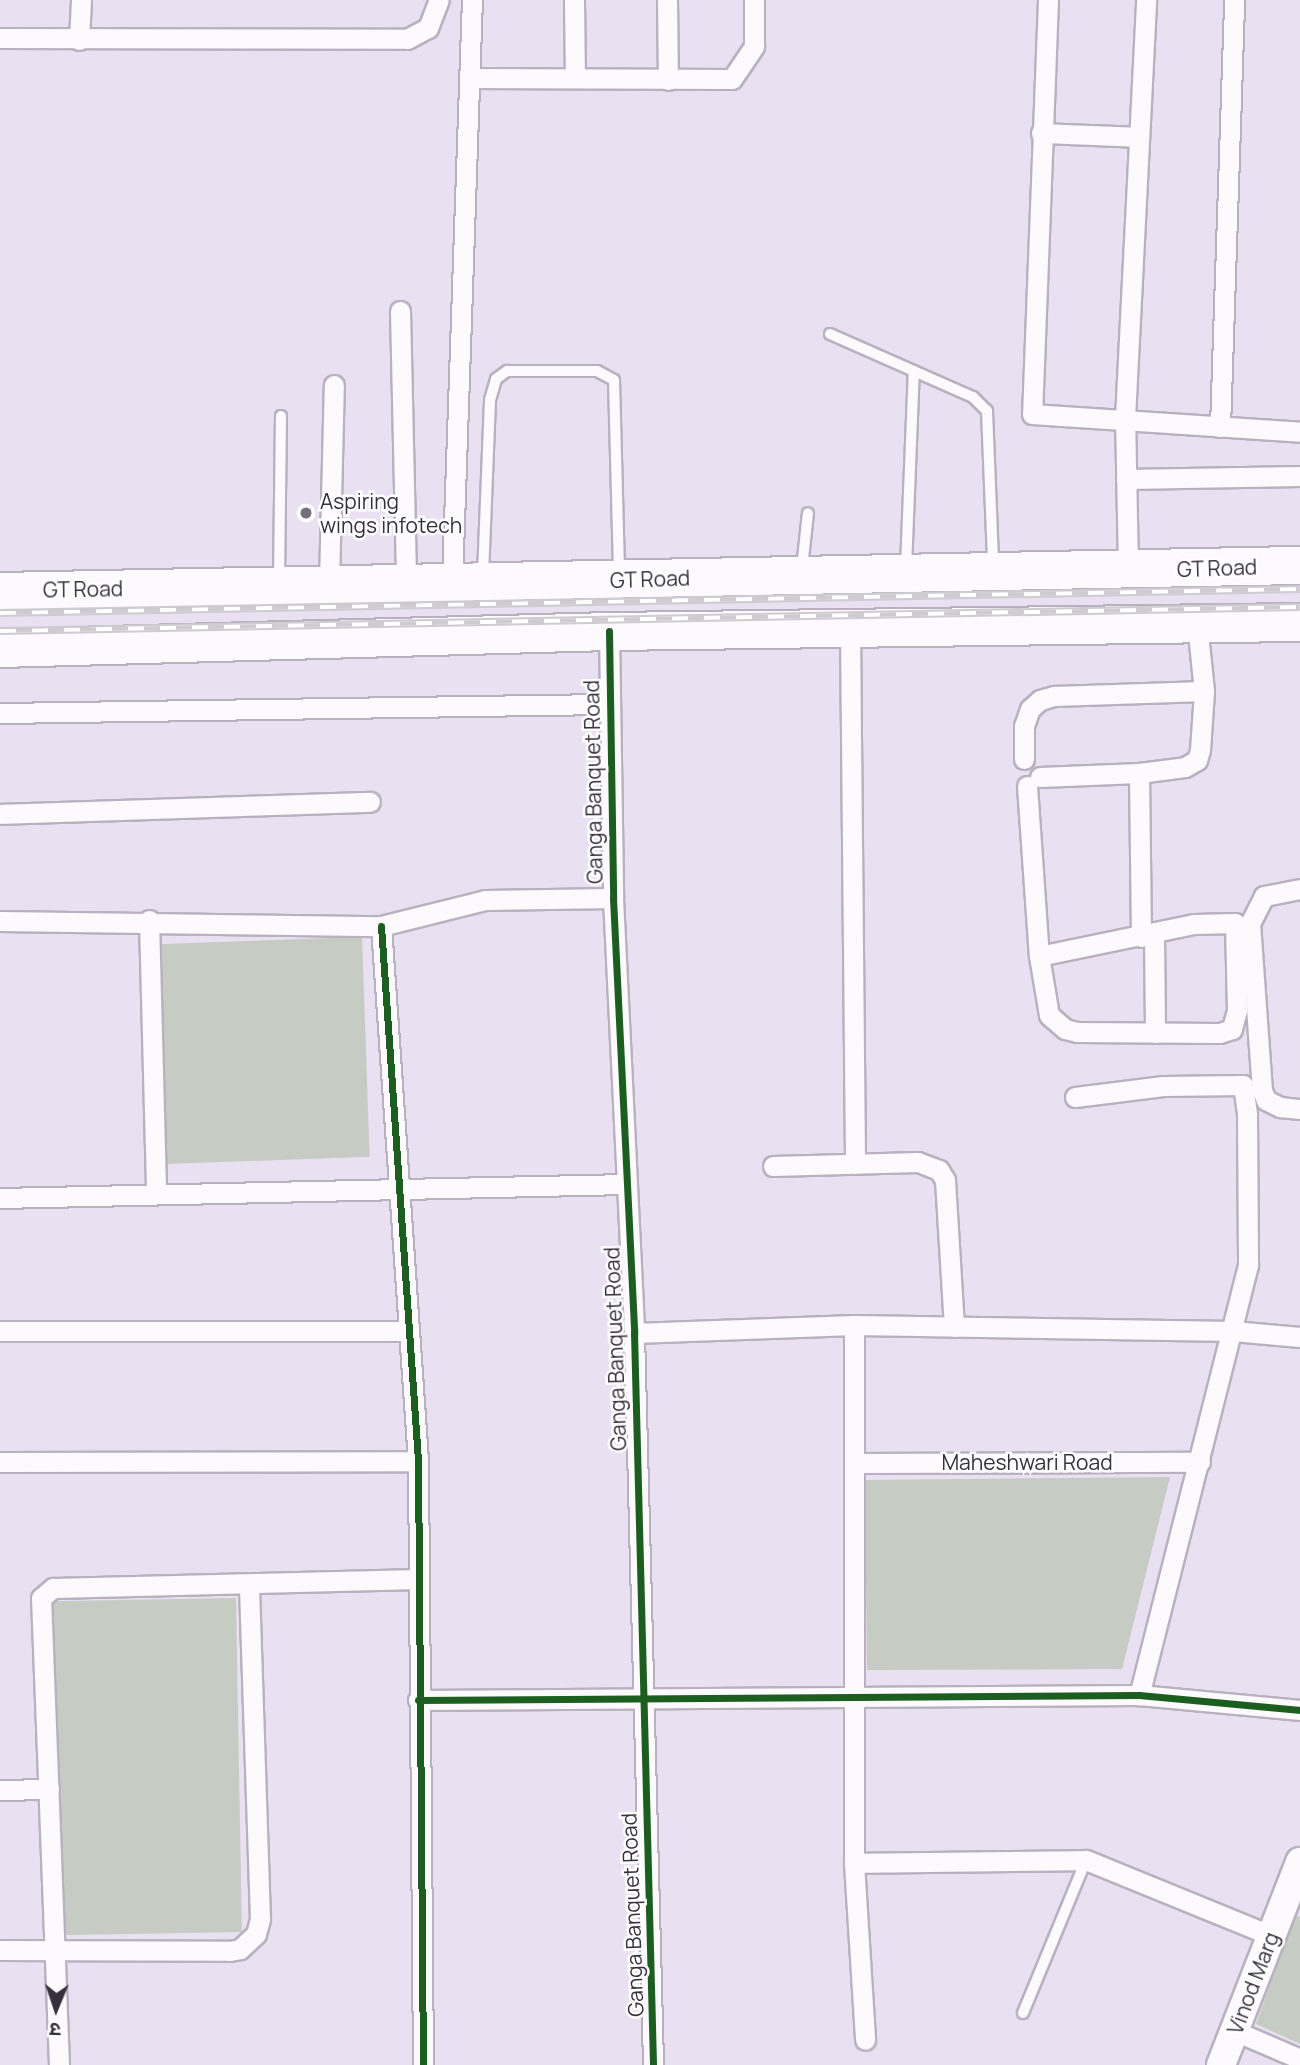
<!DOCTYPE html>
<html>
<head>
<meta charset="utf-8">
<style>
	body { margin:0 }
	#map { position:relative; width:1300px; height:2065px; overflow:hidden; background:#e9e0f1; font-family:Manrope,"Noto Sans Devanagari",sans-serif }
	div>[style] { position:absolute }
	[style*='--x'] { left:calc(var(--x)*1px); top:calc(var(--y)*1px); width:calc(var(--w)*1px); rotate:calc(var(--a)*1deg) }
	.green>* { inset:0; background:#c6cbc3; transform-origin:0 0 }
	.roads { filter:drop-shadow(2px 0 #b9b1bf) drop-shadow(-2px 0 #b9b1bf) drop-shadow(0 2px #b9b1bf) drop-shadow(0 -2px #b9b1bf) }
	.lane>* { height:10px; margin:-5px; padding:0 5px; transform-origin:5px; border-radius:5px; background:#fcfafd }
	.street>* { height:19px; margin:-9.5px; padding:0 9.5px; transform-origin:9.5px; border-radius:9.5px; background:#fcfafd }
	.secondary>* { height:28px; margin:-14px; padding:0 14px; transform-origin:14px; border-radius:14px; background:#fcfafd }
	.highway>* { height:37px; margin:-18.5px; padding:0 18.5px; transform-origin:18.5px; border-radius:18.5px; background:#fcfafd }
	.rail>* { height:8px; margin-top:-4px; transform-origin:0; background:repeating-linear-gradient(90deg,#fff 0 16px,#cfccd1 0 32px); box-sizing:border-box; border-block:2px solid #cfccd1 }
	.cycleway>* { height:7px; margin:-3.5px; padding:0 3.5px; transform-origin:3.5px; border-radius:3.5px; background:#1b5e20 }
	.dots>* { width:19px; height:19px; translate:-50% -50%; box-sizing:border-box; border:4px solid #fff; border-radius:50% }
	span { translate:-50% -50%; white-space:nowrap; text-align:center; line-height:1.15; -webkit-text-stroke:5px #fff; paint-order:stroke }
	.poi-label { font-size:21px; color:#37303c }
	.left { translate:0 -50%; text-align:left }
	.street-label { font-size:21px; color:#37303c }
	.north { position:absolute; left:21px; top:1974px; width:70px; height:70px; -webkit-text-stroke:5px #fff; paint-order:stroke; rotate:182deg; font-size:19px; font-weight:700; line-height:28px; text-align:center; color:#37303c }
	.north::after { content:''; display:block; margin:auto; width:24px; height:32px; background:#37303c; clip-path:polygon(50% 0,100% 100%,50% 72%,0 100%) }
</style>
</head>
<body>
<div id="map">
	<div class="green">
		<i style="left:362px;top:937px;width:220px;height:205px;rotate:88deg"></i>
		<i style="clip-path:polygon(1170px 1477px,1122px 1669px,867px 1670px,865px 1480px)"></i>
		<i style="left:236px;top:1598px;width:334px;height:185px;rotate:89deg"></i>
		<i style="clip-path:polygon(1295px 1915px,1300px 1917px,1300px 2044px,1256px 2024px)"></i>
	</div>
	<div class="roads">
		<div class="lane">
			<i style="--x:830;--y:334;--w:156;--a:23.8"></i>
			<i style="--x:973;--y:397;--w:20;--a:45"></i>
			<i style="--x:987;--y:411;--w:152;--a:87.7"></i>
			<i style="--x:906;--y:567;--w:196;--a:-87.7"></i>
			<i style="--x:802;--y:568;--w:55;--a:-83.8"></i>
			<i style="--x:483;--y:575;--w:175;--a:-87.7"></i>
			<i style="--x:490;--y:400;--w:22;--a:-74"></i>
			<i style="--x:496;--y:379;--w:14;--a:-36"></i>
			<i style="--x:507;--y:371;--w:90;--a:0"></i>
			<i style="--x:597;--y:371;--w:19;--a:28"></i>
			<i style="--x:614;--y:380;--w:191;--a:88.5"></i>
			<i style="--x:279;--y:580;--w:164;--a:-89.3"></i>
			<i style="--x:1023;--y:2013;--w:165;--a:-67.6"></i>
		</div>
		<div class="street">
			<i style="--x:574;--y:0;--w:78;--a:89.3"></i>
			<i style="--x:667;--y:0;--w:80;--a:89.3"></i>
			<i style="--x:1048;--y:0;--w:414;--a:92.2"></i>
			<i style="--x:1032;--y:414;--w:269;--a:3.8"></i>
			<i style="--x:0;--y:38;--w:407;--a:0.1"></i>
			<i style="--x:407;--y:39;--w:24;--a:-28"></i>
			<i style="--x:428;--y:28;--w:30;--a:-69"></i>
			<i style="--x:79;--y:40;--w:40;--a:-87.1"></i>
			<i style="--x:469;--y:78;--w:263;--a:0.2"></i>
			<i style="--x:732;--y:79;--w:40;--a:-56"></i>
			<i style="--x:754;--y:46;--w:46;--a:-90"></i>
			<i style="--x:1041;--y:133;--w:98;--a:2.3"></i>
			<i style="--x:400;--y:311;--w:270;--a:88.7"></i>
			<i style="--x:1220;--y:427;--w:427;--a:-88.1"></i>
			<i style="--x:1126;--y:479;--w:174;--a:-1"></i>
			<i style="--x:1128;--y:570;--w:152;--a:-91.1"></i>
			<i style="--x:1125;--y:418;--w:419;--a:-87.1"></i>
			<i style="--x:452;--y:580;--w:580;--a:-88.03"></i>
			<i style="--x:329;--y:583;--w:198;--a:-88.6"></i>
			<i style="--x:850;--y:629;--w:535;--a:89.46"></i>
			<i style="--x:609;--y:631;--w:267;--a:89.1"></i>
			<i style="--x:613;--y:898;--w:436;--a:87.2"></i>
			<i style="--x:634;--y:1333;--w:732;--a:88.51"></i>
			<i style="--x:0;--y:713;--w:608;--a:-0.85"></i>
			<i style="--x:1024;--y:759;--w:33;--a:-90"></i>
			<i style="--x:1024;--y:726;--w:18;--a:-71"></i>
			<i style="--x:1030;--y:709;--w:13;--a:-42"></i>
			<i style="--x:1040;--y:700;--w:15;--a:-16"></i>
			<i style="--x:1054;--y:696;--w:150;--a:-1.9"></i>
			<i style="--x:1040;--y:777;--w:99;--a:-2.3"></i>
			<i style="--x:1027;--y:786;--w:170;--a:86"></i>
			<i style="--x:0;--y:814;--w:370;--a:-1.9"></i>
			<i style="--x:1300;--y:889;--w:37;--a:169"></i>
			<i style="--x:1264;--y:896;--w:30;--a:117"></i>
			<i style="--x:1250;--y:923;--w:167;--a:85.9"></i>
			<i style="--x:1262;--y:1090;--w:11;--a:68"></i>
			<i style="--x:1266;--y:1100;--w:16;--a:27"></i>
			<i style="--x:1280;--y:1107;--w:20;--a:6"></i>
			<i style="--x:149;--y:920;--w:273;--a:88.5"></i>
			<i style="--x:0;--y:921;--w:381;--a:0.8"></i>
			<i style="--x:381;--y:926;--w:107;--a:-14"></i>
			<i style="--x:485;--y:900;--w:128;--a:-0.9"></i>
			<i style="--x:1235;--y:923;--w:87;--a:88.7"></i>
			<i style="--x:1237;--y:1010;--w:20;--a:105"></i>
			<i style="--x:1232;--y:1029;--w:13;--a:162"></i>
			<i style="--x:1220;--y:1033;--w:143;--a:-179.6"></i>
			<i style="--x:1077;--y:1032;--w:12;--a:-166"></i>
			<i style="--x:1065;--y:1029;--w:21;--a:-139"></i>
			<i style="--x:1049;--y:1015;--w:60;--a:-99.6"></i>
			<i style="--x:1039;--y:956;--w:158;--a:-11.7"></i>
			<i style="--x:1194;--y:924;--w:41;--a:-1.4"></i>
			<i style="--x:381;--y:926;--w:536;--a:86.04"></i>
			<i style="--x:418;--y:1461;--w:604;--a:89.53"></i>
			<i style="--x:1154;--y:934;--w:99;--a:89.4"></i>
			<i style="--x:1141;--y:937;--w:164;--a:-90.7"></i>
			<i style="--x:1139;--y:773;--w:46;--a:-7.4"></i>
			<i style="--x:1185;--y:767;--w:14;--a:-30"></i>
			<i style="--x:1197;--y:760;--w:10;--a:-73"></i>
			<i style="--x:1200;--y:750;--w:59;--a:-86.1"></i>
			<i style="--x:1204;--y:691;--w:68;--a:-95.9"></i>
			<i style="--x:1075;--y:1097;--w:89;--a:-7.1"></i>
			<i style="--x:1163;--y:1086;--w:80;--a:-0.7"></i>
			<i style="--x:1243;--y:1085;--w:30;--a:82"></i>
			<i style="--x:1247;--y:1115;--w:150;--a:89.6"></i>
			<i style="--x:1248;--y:1265;--w:444;--a:104.2"></i>
			<i style="--x:773;--y:1166;--w:145;--a:-1.6"></i>
			<i style="--x:918;--y:1162;--w:22;--a:21"></i>
			<i style="--x:939;--y:1170;--w:12;--a:59"></i>
			<i style="--x:945;--y:1180;--w:147;--a:86.5"></i>
			<i style="--x:0;--y:1198;--w:625;--a:-1.28"></i>
			<i style="--x:854;--y:1325;--w:538;--a:90"></i>
			<i style="--x:854;--y:1863;--w:177;--a:86.4"></i>
			<i style="--x:0;--y:1331;--w:409;--a:0"></i>
			<i style="--x:634;--y:1333;--w:220;--a:-2.1"></i>
			<i style="--x:854;--y:1325;--w:379;--a:0.9"></i>
			<i style="--x:1233;--y:1331;--w:67;--a:5.1"></i>
			<i style="--x:0;--y:1462;--w:418;--a:-0.1"></i>
			<i style="--x:855;--y:1463;--w:345;--a:-0.2"></i>
			<i style="--x:418;--y:1700;--w:721;--a:-0.4"></i>
			<i style="--x:1139;--y:1695;--w:162;--a:5.3"></i>
			<i style="--x:0;--y:1790;--w:49;--a:-1.2"></i>
			<i style="--x:854;--y:1863;--w:232;--a:-0.7"></i>
			<i style="--x:1086;--y:1860;--w:201;--a:22.2"></i>
			<i style="--x:0;--y:1950;--w:230;--a:0.2"></i>
			<i style="--x:230;--y:1951;--w:10;--a:-11"></i>
			<i style="--x:240;--y:1949;--w:22;--a:-43"></i>
			<i style="--x:256;--y:1934;--w:16;--a:-75"></i>
			<i style="--x:260;--y:1919;--w:335;--a:-91.9"></i>
			<i style="--x:1235;--y:2031;--w:71;--a:23.3"></i>
			<i style="--x:59;--y:2065;--w:467;--a:-92.2"></i>
			<i style="--x:41;--y:1598;--w:16;--a:-40"></i>
			<i style="--x:53;--y:1588;--w:366;--a:-1.4"></i>
		</div>
		<div class="secondary">
			<i style="--x:1221;--y:2065;--w:218;--a:-68.7"></i>
		</div>
		<div class="highway">
			<i style="--x:0;--y:591;--w:1300;--a:-1.15"></i>
			<i style="--x:0;--y:648;--w:609;--a:-1.6"></i>
			<i style="--x:609;--y:631;--w:691;--a:-0.75"></i>
		</div>
	</div>
	<div class="rail">
		<i style="--x:0;--y:613;--w:1300;--a:-1.06"></i>
		<i style="--x:0;--y:631;--w:1300;--a:-1.06"></i>
	</div>
	<div class="cycleway">
		<i style="--x:609;--y:631;--w:267;--a:89.1"></i>
		<i style="--x:613;--y:898;--w:436;--a:87.2"></i>
		<i style="--x:634;--y:1333;--w:732;--a:88.51"></i>
		<i style="--x:381;--y:926;--w:536;--a:86.04"></i>
		<i style="--x:418;--y:1461;--w:604;--a:89.53"></i>
		<i style="--x:418;--y:1700;--w:721;--a:-0.4"></i>
		<i style="--x:1139;--y:1695;--w:162;--a:5.3"></i>
	</div>
	<div class="dots">
		<i style="left:306px;top:513px;background:#756e7b"></i>
	</div>
	<div class="poi-label">
		<span class="left" style="left:320px;top:513px">Aspiring<br>wings infotech</span>
	</div>
	<div class="street-label">
		<span style="left:1217px;top:568px;rotate:-2deg">GT Road</span>
		<span style="left:650px;top:579px;rotate:-2deg">GT Road</span>
		<span style="left:83px;top:589px;rotate:-1deg">GT Road</span>
		<span style="left:593px;top:782px;rotate:-91deg">Ganga Banquet Road</span>
		<span style="left:615px;top:1349px;rotate:-92deg">Ganga Banquet Road</span>
		<span style="left:1027px;top:1462px">Maheshwari Road</span>
		<span style="left:632px;top:1915px;rotate:-92deg">Ganga Banquet Road</span>
		<span style="left:1253px;top:1983px;rotate:-69deg">Vinod Marg</span>
	</div>
	<div class="north">उ</div>
</div>
</body>
</html>
